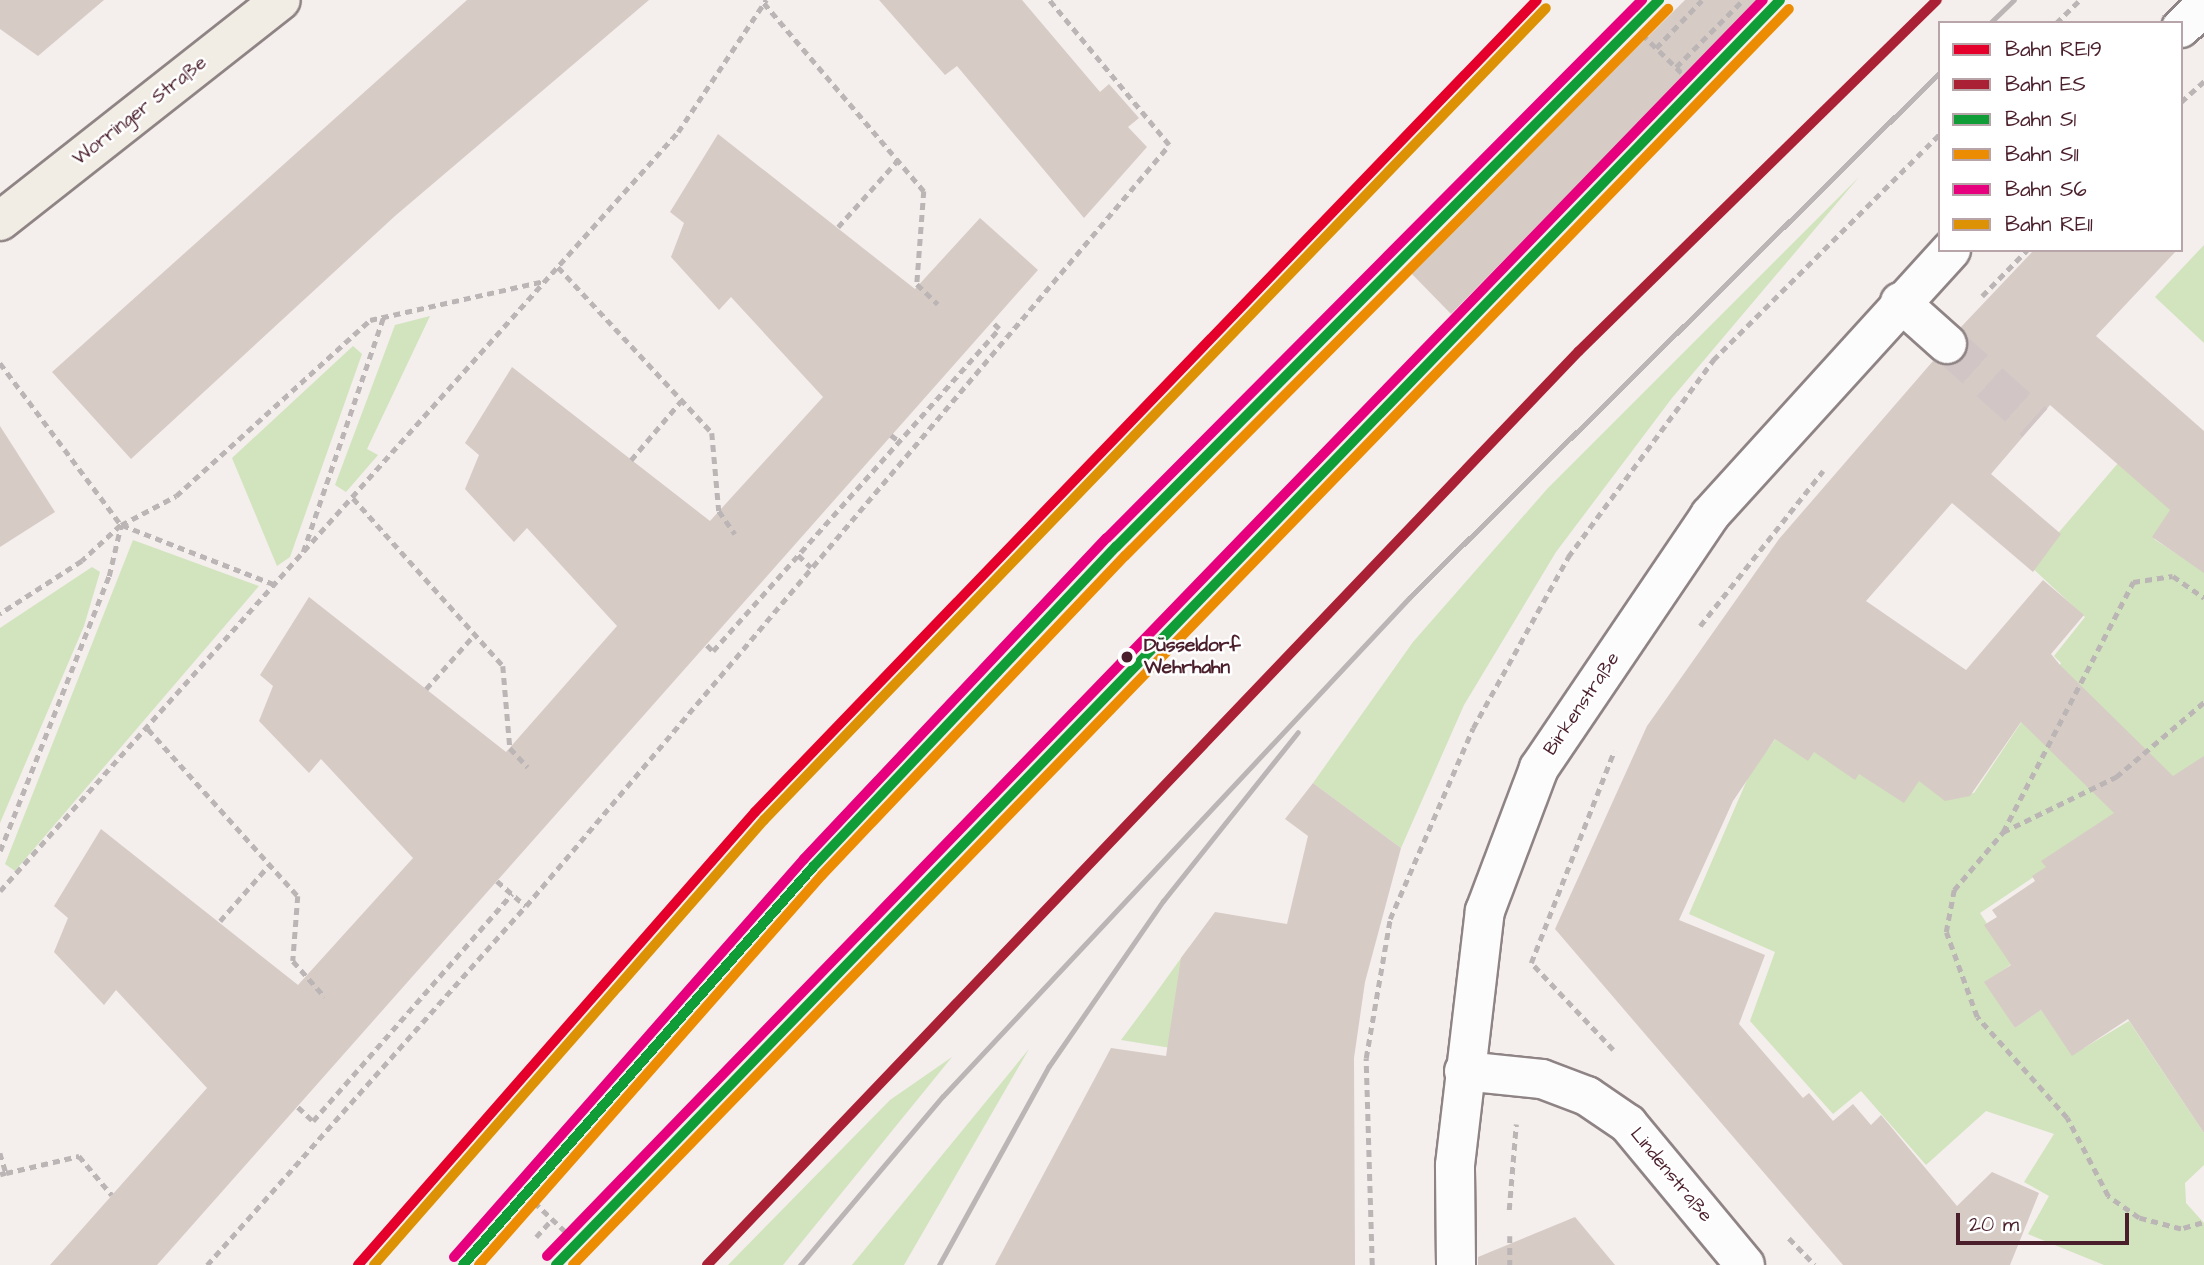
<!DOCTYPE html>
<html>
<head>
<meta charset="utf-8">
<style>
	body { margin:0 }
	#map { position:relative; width:2204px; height:1265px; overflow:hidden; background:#f4eeec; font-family:"Architects Daughter",sans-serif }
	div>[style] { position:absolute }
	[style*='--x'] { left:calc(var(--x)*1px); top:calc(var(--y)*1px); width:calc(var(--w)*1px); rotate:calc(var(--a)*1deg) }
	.green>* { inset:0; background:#d1e4bd }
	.building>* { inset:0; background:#d7cbc5 }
	.minor-tunnel>* { height:38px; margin-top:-19px; transform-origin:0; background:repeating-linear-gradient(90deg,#d2c5c5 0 38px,transparent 0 57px) }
	.path>* { height:4.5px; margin-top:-2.25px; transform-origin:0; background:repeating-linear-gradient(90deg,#bbb5b6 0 7px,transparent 0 12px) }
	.roads { filter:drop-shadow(2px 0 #8f8485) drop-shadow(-2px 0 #8f8485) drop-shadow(0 2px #8f8485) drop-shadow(0 -2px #8f8485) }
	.minor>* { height:38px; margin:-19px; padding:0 19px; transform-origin:19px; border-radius:19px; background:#fdfcfc }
	.major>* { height:38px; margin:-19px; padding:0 19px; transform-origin:19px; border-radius:19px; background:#f1ece4 }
	.rail>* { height:5px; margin:-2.5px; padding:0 2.5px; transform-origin:2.5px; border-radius:2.5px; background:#bbb5b6 }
	.rail-1>* { height:10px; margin:-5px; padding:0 5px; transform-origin:5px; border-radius:5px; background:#e4002b }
	.rail-2>* { height:10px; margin:-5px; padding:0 5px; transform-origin:5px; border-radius:5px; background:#aa2135 }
	.rail-3>* { height:10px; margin:-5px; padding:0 5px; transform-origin:5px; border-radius:5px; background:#109c37 }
	.rail-4>* { height:10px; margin:-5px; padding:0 5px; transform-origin:5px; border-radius:5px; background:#eb8c02 }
	.rail-5>* { height:10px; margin:-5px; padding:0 5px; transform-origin:5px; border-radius:5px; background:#e6007e }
	.rail-6>* { height:10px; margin:-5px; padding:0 5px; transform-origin:5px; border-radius:5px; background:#dd9206 }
	.dots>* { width:19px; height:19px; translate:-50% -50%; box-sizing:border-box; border:4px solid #fff; border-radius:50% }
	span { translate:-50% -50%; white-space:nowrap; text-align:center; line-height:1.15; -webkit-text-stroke:5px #fff; paint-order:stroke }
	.street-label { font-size:19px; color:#4a1f2b }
	.stop-label { font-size:19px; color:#4a1f2b; font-weight:700 }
	.left { translate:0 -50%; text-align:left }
	.legend { position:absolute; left:1938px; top:21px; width:245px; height:231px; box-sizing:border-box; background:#fff; border:2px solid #b7a5aa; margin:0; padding:9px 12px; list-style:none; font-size:21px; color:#4a1f2b }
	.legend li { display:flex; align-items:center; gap:14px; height:35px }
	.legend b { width:35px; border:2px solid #b7a5aa }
	.scale { position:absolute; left:1956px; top:1213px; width:173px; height:32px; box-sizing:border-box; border:4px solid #4a1f2b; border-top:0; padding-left:9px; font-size:21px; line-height:24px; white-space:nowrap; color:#4a1f2b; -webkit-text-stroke:5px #fff; paint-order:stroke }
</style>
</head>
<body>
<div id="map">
	<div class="green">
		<i style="clip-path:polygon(1859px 177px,1672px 398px,1556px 552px,1464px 705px,1401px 848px,1313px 783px,1413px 642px,1548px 488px)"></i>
		<i style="clip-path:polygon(2204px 245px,2204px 343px,2155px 297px)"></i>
		<i style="clip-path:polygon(430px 316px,367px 449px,378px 455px,346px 492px,335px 485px,395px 325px)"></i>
		<i style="clip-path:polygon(353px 346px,362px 354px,290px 557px,277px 566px,232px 458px)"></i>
		<i style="clip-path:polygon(2119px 462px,2174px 510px,2154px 539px,2192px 564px,2204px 546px,2204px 763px,1980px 913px,2013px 963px,1986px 982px,2015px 1028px,2041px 1010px,2068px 1049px,2084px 1048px,2129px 1021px,2204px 1133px,2204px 1165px,2185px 1183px,2186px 1203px,2204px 1223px,2204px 1265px,2104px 1265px,2028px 1234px,2049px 1196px,2024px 1182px,2054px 1134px,1986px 1111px,1926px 1165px,1861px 1091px,1833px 1114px,1750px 1021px,1775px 952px,1689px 914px,1750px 773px,1783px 729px,1879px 744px,1959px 795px,1974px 793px,2061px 663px,2054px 656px,2085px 617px,2030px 566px)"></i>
		<i style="clip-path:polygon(133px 540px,259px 586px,15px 871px,5px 864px)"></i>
		<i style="clip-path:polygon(92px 567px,100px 572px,84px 626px,0 823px,0 628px)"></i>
		<i style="clip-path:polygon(1189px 947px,1171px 1048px,1121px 1040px,1153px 997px)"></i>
		<i style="clip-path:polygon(1029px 1049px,904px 1265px,852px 1265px)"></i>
		<i style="clip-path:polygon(952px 1057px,783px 1265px,728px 1265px,890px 1100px)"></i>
	</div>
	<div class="building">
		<i style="clip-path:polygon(0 0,104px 0,38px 56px,0 29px)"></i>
		<i style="clip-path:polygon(467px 0,649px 0,395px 216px,131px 459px,52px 372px)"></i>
		<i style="clip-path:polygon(879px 0,1022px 0,1100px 92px,1109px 84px,1139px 118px,1128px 127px,1147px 147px,1084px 218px,957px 66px,945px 75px)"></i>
		<i style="clip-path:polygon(1685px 0,1759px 0,1451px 314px,1410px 272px)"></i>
		<i style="clip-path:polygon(718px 134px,915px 289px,980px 218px,1038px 270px,157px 1265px,50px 1265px,207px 1088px,116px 990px,104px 1005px,54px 952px,68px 918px,54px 906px,101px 829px,298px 985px,413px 858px,321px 759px,309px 773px,259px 721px,273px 686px,260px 675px,309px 597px,506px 752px,617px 626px,527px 528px,514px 542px,465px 489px,479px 455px,465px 443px,512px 367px,710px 521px,823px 397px,731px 297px,719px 310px,671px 257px,684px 223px,670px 212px)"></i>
		<i style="clip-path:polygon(2034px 250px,2177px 250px,2096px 336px,2204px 431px,2204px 573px,2152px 537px,2170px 510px,2050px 405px,1991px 474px,2061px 534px,2033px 572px,1952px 503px,1866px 601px,1966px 670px,2043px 580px,2084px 615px,2051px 654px,2060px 665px,2173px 776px,2204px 756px,2204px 1133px,2128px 1019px,2072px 1056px,2041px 1010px,2015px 1028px,1984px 982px,2011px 965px,1984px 925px,1997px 917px,1992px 910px,2035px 881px,2032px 876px,2046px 867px,2041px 861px,2114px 813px,2021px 722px,1970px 796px,1945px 801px,1919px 781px,1904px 803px,1859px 774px,1855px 780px,1814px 752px,1808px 761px,1775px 739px,1733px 801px,1679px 920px,1765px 955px,1739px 1024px,1803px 1098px,1809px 1093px,1833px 1121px,1853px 1104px,1871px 1125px,1881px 1115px,1957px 1206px,1992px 1172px,2039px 1193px,2010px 1265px,1843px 1265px,1555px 929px,1647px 726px,1779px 539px,1933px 361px,1943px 365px,1963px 359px,1968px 348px,1961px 327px)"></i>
		<i style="clip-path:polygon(0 426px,55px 512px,0 547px)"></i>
		<i style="clip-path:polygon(1313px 783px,1401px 848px,1365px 982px,1354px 1058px,1355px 1265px,995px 1265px,1111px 1048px,1166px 1056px,1181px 958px,1215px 912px,1287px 924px,1308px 836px,1285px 819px)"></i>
		<i style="clip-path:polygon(1575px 1217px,1615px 1265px,1478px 1265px,1478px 1257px)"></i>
	</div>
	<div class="minor-tunnel">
		<i style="--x:1947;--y:344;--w:118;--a:41.9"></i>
	</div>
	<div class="path">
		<i style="--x:764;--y:3;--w:247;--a:49.6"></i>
		<i style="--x:924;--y:191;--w:93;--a:94.3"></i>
		<i style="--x:917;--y:284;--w:29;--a:44"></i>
		<i style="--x:2056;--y:23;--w:33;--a:-44"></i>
		<i style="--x:1642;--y:34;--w:62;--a:44.3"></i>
		<i style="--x:1656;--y:48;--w:66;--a:-46.2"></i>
		<i style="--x:1676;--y:67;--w:95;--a:-45"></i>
		<i style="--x:2181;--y:102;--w:31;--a:-42"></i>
		<i style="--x:838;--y:227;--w:90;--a:-48.2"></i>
		<i style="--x:558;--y:267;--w:226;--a:47.1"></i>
		<i style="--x:712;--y:433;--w:78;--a:84.9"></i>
		<i style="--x:719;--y:511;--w:28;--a:55"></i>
		<i style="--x:1982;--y:296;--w:64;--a:-45.6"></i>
		<i style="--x:0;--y:363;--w:202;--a:53.2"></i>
		<i style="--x:121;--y:525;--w:53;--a:137.3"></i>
		<i style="--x:82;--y:561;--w:98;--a:147.1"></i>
		<i style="--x:891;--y:435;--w:10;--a:37"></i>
		<i style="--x:631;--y:460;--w:77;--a:-49.7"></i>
		<i style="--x:353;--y:498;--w:225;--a:48.2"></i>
		<i style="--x:503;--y:666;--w:82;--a:85.1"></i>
		<i style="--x:510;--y:748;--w:26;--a:47"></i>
		<i style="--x:121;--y:525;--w:62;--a:-27.8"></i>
		<i style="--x:176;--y:496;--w:262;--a:-42.2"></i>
		<i style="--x:370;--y:320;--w:178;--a:-12.6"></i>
		<i style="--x:122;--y:525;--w:165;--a:21.3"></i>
		<i style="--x:303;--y:552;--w:250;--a:-71.1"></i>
		<i style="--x:798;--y:555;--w:18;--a:43"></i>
		<i style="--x:1700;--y:626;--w:198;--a:-51.6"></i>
		<i style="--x:707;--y:645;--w:8;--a:45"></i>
		<i style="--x:713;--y:651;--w:431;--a:-48.4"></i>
		<i style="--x:999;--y:329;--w:10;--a:-135"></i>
		<i style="--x:426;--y:689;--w:74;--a:-48.3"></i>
		<i style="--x:148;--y:729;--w:224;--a:48.1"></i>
		<i style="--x:298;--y:896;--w:65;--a:94.4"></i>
		<i style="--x:293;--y:961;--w:48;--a:48.4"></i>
		<i style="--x:2003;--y:832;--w:282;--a:-62.5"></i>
		<i style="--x:2133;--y:582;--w:40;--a:-8.5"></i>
		<i style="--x:2173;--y:576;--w:38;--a:35"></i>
		<i style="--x:0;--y:851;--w:296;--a:-68.4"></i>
		<i style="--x:109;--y:576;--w:52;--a:-76.8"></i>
		<i style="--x:497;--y:881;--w:38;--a:41"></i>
		<i style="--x:0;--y:891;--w:1018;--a:-48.23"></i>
		<i style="--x:678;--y:132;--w:159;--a:-56.3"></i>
		<i style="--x:220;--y:921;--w:74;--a:-48.8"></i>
		<i style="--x:1613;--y:1050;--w:120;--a:-133.3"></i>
		<i style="--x:1531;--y:963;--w:228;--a:-68.6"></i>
		<i style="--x:298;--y:1107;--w:21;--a:43"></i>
		<i style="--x:313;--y:1121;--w:302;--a:-48.8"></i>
		<i style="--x:0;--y:1153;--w:21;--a:73"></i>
		<i style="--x:6;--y:1173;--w:6;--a:162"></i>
		<i style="--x:6;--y:1173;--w:75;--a:-13.1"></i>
		<i style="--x:79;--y:1156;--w:51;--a:49.8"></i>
		<i style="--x:534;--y:1202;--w:44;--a:43.2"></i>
		<i style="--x:1509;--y:1210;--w:86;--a:-85.3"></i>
		<i style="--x:2202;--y:1223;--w:22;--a:164"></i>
		<i style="--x:2181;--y:1229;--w:43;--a:-165.3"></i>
		<i style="--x:2139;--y:1218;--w:38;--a:-145"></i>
		<i style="--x:2108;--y:1196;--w:88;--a:-117.7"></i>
		<i style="--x:2067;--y:1118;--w:135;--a:-131.7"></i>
		<i style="--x:1977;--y:1017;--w:90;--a:-110"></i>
		<i style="--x:1946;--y:932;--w:43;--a:-79.2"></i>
		<i style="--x:1954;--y:890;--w:76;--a:-49.8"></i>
		<i style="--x:2003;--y:832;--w:126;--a:-26"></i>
		<i style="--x:2116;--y:777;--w:116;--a:-40.4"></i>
		<i style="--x:1510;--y:1236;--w:29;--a:90"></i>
		<i style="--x:536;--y:1237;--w:24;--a:-48"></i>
		<i style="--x:1789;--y:1238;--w:37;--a:46"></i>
		<i style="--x:207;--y:1265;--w:480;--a:-48.4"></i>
		<i style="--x:526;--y:906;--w:996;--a:-49.8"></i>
		<i style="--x:1169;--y:145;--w:188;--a:-129.6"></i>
		<i style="--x:1372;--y:1265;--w:207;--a:-91.7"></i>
		<i style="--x:1366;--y:1058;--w:141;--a:-80.2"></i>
		<i style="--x:1390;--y:919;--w:208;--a:-66.5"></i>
		<i style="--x:1473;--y:728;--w:196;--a:-60.9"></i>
		<i style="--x:1568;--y:557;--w:245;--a:-53.6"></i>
		<i style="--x:1713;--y:360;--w:320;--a:-44.9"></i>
	</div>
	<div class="roads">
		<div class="minor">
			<i style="--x:2181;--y:28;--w:32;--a:-44"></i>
			<i style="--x:1900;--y:302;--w:63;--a:41.8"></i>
			<i style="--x:1464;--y:1071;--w:78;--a:5.9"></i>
			<i style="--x:1542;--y:1079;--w:48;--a:20.7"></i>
			<i style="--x:1587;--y:1096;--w:50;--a:34.3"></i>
			<i style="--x:1628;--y:1124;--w:183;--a:50.3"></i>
			<i style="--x:1456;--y:1265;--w:100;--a:-90.6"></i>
			<i style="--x:1455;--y:1165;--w:256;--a:-83.3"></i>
			<i style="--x:1485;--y:911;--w:153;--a:-69.3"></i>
			<i style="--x:1539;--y:768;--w:305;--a:-55.9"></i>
			<i style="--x:1710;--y:515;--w:358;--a:-47.7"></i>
		</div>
		<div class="major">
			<i style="--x:0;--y:221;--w:357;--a:-38.2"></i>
		</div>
	</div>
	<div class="rail">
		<i style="--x:1990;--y:23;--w:33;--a:-44"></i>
		<i style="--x:800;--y:1265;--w:221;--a:-49.8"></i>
		<i style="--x:943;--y:1096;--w:683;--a:-46.9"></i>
		<i style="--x:1410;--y:597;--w:746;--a:-44.73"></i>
		<i style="--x:939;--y:1265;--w:227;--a:-61.1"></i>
		<i style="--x:1049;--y:1066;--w:201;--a:-55.4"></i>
		<i style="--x:1163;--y:901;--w:216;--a:-51.4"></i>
	</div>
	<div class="rail-1">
		<i style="--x:358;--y:1265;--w:602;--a:-48.77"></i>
		<i style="--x:755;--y:812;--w:1127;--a:-46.08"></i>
	</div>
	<div class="rail-2">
		<i style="--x:707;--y:1265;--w:1263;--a:-46.35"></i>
		<i style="--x:1579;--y:351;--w:501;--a:-44.43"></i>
	</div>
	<div class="rail-3">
		<i style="--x:463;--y:1265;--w:530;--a:-48.67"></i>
		<i style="--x:813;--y:867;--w:441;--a:-46.6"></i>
		<i style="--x:1116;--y:547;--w:771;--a:-45.21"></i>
		<i style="--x:556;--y:1265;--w:1760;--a:-45.94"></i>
	</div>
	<div class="rail-4">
		<i style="--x:479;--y:1265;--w:519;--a:-48.67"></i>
		<i style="--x:822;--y:875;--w:440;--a:-46.5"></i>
		<i style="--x:1125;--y:556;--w:771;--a:-45.21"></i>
		<i style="--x:573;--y:1265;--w:1748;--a:-45.93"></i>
	</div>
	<div class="rail-5">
		<i style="--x:547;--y:1256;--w:1748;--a:-45.93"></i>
		<i style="--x:454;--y:1257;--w:530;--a:-48.67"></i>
		<i style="--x:804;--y:859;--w:441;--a:-46.7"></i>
		<i style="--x:1107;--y:538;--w:759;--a:-45.16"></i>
	</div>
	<div class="rail-6">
		<i style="--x:374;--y:1265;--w:592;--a:-48.77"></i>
		<i style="--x:764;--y:820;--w:1127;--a:-46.08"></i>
	</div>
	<div class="dots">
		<i style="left:1127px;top:657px;background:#4a1f2b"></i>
	</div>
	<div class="street-label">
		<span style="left:140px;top:111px;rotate:-38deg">Worringer Straße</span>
		<span style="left:1582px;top:704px;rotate:-56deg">Birkenstraße</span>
		<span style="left:1671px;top:1175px;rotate:50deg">Lindenstraße</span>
	</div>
	<div class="stop-label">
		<span class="left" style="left:1144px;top:657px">Düsseldorf<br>Wehrhahn</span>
	</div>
	<ul class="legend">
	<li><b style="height:9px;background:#e4002b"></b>Bahn RE19</li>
	<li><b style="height:9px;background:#aa2135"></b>Bahn ES</li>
	<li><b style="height:9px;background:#109c37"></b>Bahn S1</li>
	<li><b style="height:9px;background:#eb8c02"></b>Bahn S11</li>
	<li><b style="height:9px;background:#e6007e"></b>Bahn S6</li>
	<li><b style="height:9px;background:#dd9206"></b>Bahn RE11</li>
	</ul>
	<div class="scale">20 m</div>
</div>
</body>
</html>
